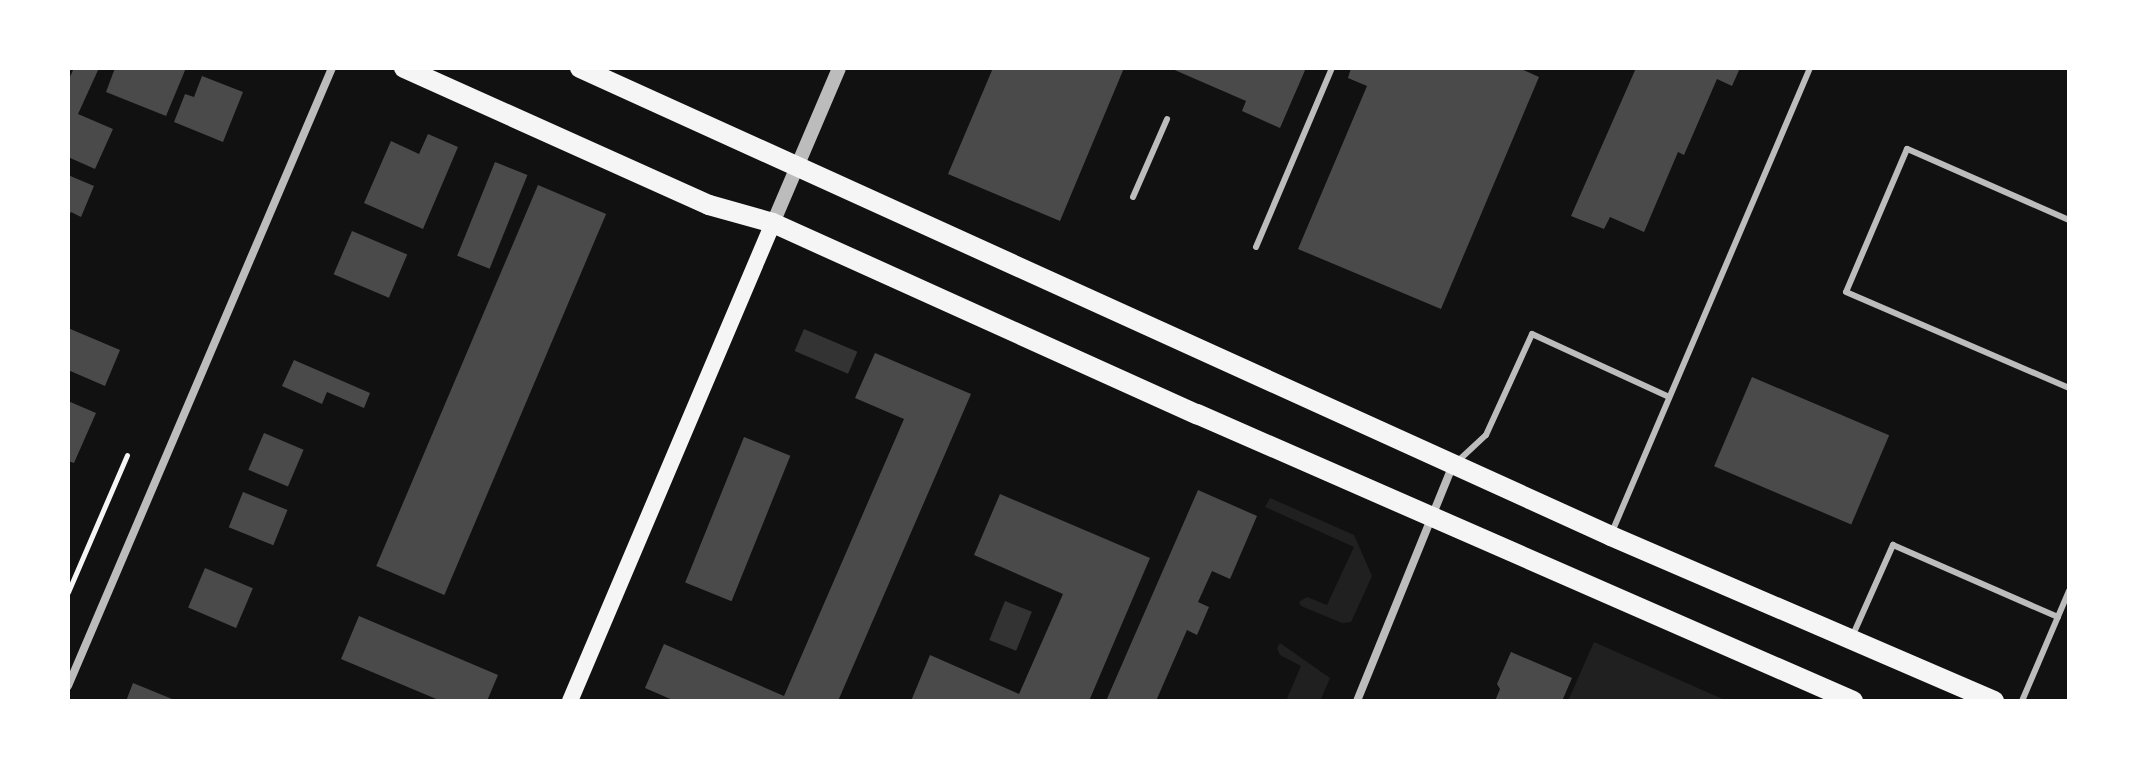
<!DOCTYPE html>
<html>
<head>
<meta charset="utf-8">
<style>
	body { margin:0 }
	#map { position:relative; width:2137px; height:769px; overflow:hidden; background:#111; font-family:"Noto Serif",serif }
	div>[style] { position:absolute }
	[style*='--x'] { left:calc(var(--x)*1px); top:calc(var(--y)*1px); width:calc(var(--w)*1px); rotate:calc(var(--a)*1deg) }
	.green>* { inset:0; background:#202020 }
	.water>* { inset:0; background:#333; transform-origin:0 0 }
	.building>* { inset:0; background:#4a4a4a; transform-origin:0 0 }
	.path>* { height:5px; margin:-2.5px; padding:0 2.5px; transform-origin:2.5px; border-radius:2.5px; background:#f5f5f5 }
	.service>* { height:6px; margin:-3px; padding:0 3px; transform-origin:3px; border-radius:3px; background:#bcbcbc }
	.minor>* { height:8px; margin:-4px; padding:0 4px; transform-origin:4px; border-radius:4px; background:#bcbcbc }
	.tertiary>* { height:14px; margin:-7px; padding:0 7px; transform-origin:7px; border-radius:7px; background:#bcbcbc }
	.secondary>* { height:16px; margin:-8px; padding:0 8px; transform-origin:8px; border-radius:8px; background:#f5f5f5 }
	.primary>* { height:20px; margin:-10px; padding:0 10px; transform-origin:10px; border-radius:10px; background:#f5f5f5 }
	span { translate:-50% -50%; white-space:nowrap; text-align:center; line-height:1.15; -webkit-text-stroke:6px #fff; paint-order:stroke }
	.frame { position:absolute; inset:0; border:70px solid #fff; pointer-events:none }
</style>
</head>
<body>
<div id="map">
	<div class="green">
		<i style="clip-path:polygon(1270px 498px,1354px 535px,1372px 576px,1351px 622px,1342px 623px,1301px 606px,1299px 602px,1307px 597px,1327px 605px,1354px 547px,1265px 507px)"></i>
		<i style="clip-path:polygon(1594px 642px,1727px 701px,1568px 701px)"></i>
		<i style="clip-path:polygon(1280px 643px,1330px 678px,1320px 701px,1286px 701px,1301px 666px,1280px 655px,1277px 648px)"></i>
	</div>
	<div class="water">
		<i style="left:804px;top:329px;width:58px;height:24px;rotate:23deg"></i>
		<i style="left:1005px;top:601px;width:29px;height:42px;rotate:22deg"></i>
	</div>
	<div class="building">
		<i style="clip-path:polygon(74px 68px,99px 68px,78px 114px,113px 129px,95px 169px,68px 157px,68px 81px)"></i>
		<i style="clip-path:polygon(115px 68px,186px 68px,166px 116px,106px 92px)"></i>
		<i style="clip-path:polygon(993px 68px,1124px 68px,1060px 221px,948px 174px)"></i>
		<i style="clip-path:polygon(1170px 68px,1306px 68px,1280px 128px,1242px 111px,1246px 101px)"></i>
		<i style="clip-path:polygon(1351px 68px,1519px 68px,1539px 77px,1441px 309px,1298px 249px,1367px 86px,1348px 78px)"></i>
		<i style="clip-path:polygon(1636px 68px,1740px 68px,1732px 86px,1717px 79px,1684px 155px,1678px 152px,1644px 232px,1610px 217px,1604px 229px,1571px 216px)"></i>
		<i style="clip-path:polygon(202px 76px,243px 92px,223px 142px,174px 122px,185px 94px,194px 97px)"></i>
		<i style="clip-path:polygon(428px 134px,458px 147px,423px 229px,364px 203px,391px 141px,419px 154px)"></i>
		<i style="left:495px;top:162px;width:35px;height:101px;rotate:22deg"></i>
		<i style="clip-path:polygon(68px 175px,94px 186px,81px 217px,71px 212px,68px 218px)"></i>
		<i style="left:538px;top:185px;width:74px;height:414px;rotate:23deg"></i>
		<i style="left:352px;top:231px;width:60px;height:47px;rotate:23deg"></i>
		<i style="clip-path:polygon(68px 328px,120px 350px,105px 386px,68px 370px)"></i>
		<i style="clip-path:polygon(875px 353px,971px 394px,838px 701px,675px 701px,645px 688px,664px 644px,784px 696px,904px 419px,855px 398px)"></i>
		<i style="clip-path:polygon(294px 360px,370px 393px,364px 408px,327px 392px,322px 404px,282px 386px)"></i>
		<i style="left:1752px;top:377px;width:149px;height:97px;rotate:23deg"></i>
		<i style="clip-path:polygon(68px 401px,96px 413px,74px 463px,68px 461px)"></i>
		<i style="left:264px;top:433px;width:43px;height:40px;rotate:23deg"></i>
		<i style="left:744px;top:437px;width:50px;height:157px;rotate:22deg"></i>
		<i style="clip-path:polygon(1198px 490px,1257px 516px,1230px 579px,1212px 571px,1198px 602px,1209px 607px,1197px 635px,1187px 630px,1156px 701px,1106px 701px)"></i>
		<i style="left:243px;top:492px;width:48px;height:38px;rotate:22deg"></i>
		<i style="clip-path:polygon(1000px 494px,1150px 558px,1089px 701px,911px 701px,930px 655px,1019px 694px,1063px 594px,974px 555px)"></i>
		<i style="left:205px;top:568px;width:52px;height:43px;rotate:23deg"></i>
		<i style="clip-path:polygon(359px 616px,498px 675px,487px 701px,441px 701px,341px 659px)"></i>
		<i style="clip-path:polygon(1511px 652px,1572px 678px,1562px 701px,1495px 701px,1500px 689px,1497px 684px)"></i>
		<i style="clip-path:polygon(133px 683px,177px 701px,126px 701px)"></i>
	</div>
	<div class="path">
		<i style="--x:68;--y:592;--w:149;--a:-66.7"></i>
	</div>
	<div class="service">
		<i style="--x:1133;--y:197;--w:85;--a:-66.4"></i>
		<i style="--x:2069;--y:220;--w:177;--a:-156.3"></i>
		<i style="--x:1907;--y:149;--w:155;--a:113.1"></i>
		<i style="--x:1846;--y:292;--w:243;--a:23.3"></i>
		<i style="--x:1256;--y:247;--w:194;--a:-67"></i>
		<i style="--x:1458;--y:461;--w:38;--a:-43"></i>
		<i style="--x:1486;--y:435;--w:111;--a:-65.5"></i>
		<i style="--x:1532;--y:334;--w:151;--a:24.7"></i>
		<i style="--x:1612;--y:532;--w:504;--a:-66.89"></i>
		<i style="--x:1852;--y:637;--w:101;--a:-66"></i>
		<i style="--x:1893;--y:545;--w:180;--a:23.6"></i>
		<i style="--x:2022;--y:701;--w:120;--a:-66.9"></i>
	</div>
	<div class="minor">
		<i style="--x:68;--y:686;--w:672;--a:-66.87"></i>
		<i style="--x:1357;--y:701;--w:255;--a:-67.9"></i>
	</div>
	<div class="tertiary">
		<i style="--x:773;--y:223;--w:168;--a:-66.9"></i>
	</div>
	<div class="secondary">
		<i style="--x:570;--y:701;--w:519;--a:-66.99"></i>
	</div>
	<div class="primary">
		<i style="--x:404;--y:68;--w:334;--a:24.2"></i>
		<i style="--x:709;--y:205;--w:66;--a:15.7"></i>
		<i style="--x:773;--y:223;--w:465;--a:24.3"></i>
		<i style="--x:1197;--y:414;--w:716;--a:23.63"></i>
		<i style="--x:580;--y:68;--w:1132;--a:24.41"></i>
		<i style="--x:1611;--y:536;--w:417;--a:23.3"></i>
	</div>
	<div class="frame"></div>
</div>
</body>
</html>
